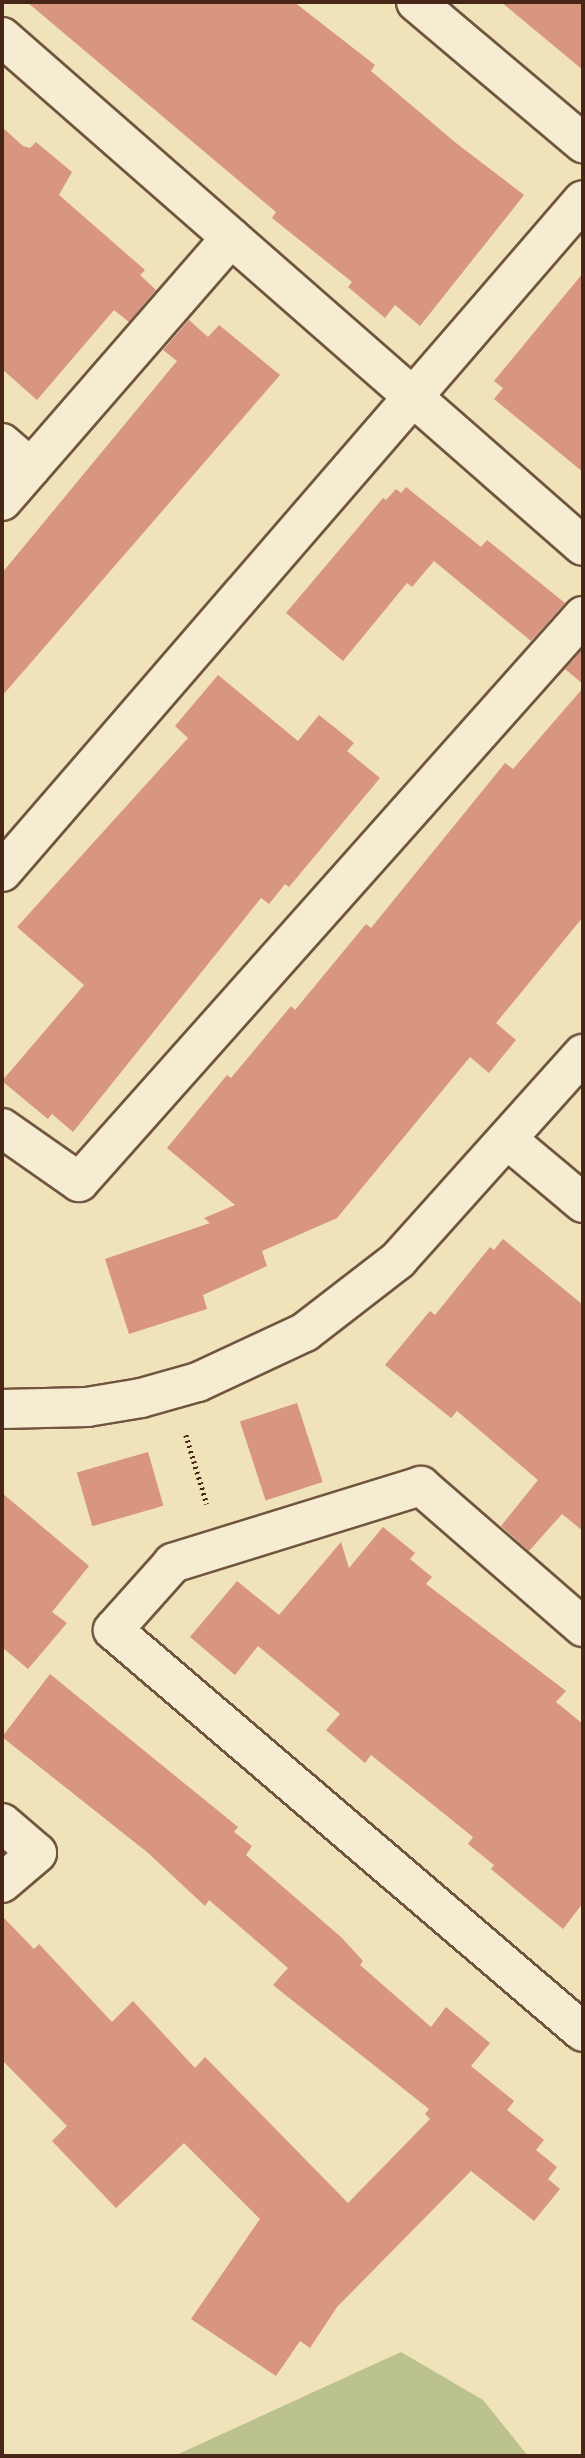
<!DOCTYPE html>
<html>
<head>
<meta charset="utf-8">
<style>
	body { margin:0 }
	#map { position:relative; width:585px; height:2458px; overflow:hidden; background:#f0e2b9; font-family:"IM FELL English",serif }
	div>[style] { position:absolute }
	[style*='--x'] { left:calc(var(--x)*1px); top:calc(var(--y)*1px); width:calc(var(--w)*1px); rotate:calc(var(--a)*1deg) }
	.green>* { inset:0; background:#bcc28e }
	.building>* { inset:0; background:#d8957f; transform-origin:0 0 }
	.path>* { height:4.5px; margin-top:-2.25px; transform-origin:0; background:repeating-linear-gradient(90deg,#472618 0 2px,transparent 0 5.5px) }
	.roads { filter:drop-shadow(2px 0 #715540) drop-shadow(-2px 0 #715540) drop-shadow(0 2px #715540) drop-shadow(0 -2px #715540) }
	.minor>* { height:38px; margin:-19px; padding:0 19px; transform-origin:19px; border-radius:19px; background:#f5ecd2 }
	span { translate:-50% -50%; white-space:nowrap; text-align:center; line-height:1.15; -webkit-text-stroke:5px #f5ecd2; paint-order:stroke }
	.frame { position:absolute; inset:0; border:4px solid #472618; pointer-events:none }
</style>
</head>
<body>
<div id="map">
	<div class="green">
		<i style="clip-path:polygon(401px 2352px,483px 2400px,528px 2456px,174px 2456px)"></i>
	</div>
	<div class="building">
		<i style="clip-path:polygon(27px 2px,294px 2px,375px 65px,371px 71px,456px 143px,524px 195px,420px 326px,395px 305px,385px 318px,348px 287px,352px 282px,272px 218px,276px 212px)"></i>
		<i style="clip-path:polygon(501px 2px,583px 2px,583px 70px)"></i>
		<i style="clip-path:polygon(2px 127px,23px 146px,30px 148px,36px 142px,72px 172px,59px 195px,145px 270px,140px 275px,156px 290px,129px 322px,114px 310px,37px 400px,2px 369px)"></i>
		<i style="clip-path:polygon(583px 273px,583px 472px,494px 399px,503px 388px,494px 381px)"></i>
		<i style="clip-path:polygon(189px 320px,208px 337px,219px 325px,280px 375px,2px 696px,2px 573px,177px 361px,163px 350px)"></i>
		<i style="clip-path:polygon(406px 487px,481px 547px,487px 540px,565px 603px,531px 641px,434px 561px,412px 587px,407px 583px,343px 661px,286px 613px,383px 498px,386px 500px,396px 489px,401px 493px)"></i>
		<i style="clip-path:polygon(583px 649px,583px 684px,565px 669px)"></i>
		<i style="clip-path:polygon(218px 675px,298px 741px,319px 715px,354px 743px,347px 751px,380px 778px,289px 887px,285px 884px,269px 904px,261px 898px,73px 1132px,52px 1114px,48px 1119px,2px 1081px,84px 985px,17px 927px,188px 738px,175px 726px)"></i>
		<i style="clip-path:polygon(583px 688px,583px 917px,496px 1023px,516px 1040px,489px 1073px,470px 1057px,337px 1218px,262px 1251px,267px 1266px,203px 1295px,207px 1309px,129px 1334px,105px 1259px,210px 1223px,204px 1218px,235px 1205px,167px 1148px,227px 1075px,231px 1078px,291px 1006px,295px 1010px,366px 924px,371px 928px,505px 763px,513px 769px)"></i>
		<i style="clip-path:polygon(503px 1239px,583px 1305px,583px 1531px,562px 1514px,529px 1551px,501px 1526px,538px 1480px,457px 1411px,451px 1418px,385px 1365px,430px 1311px,435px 1315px,490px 1247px,494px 1250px)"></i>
		<i style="left:297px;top:1403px;width:83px;height:60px;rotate:72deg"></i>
		<i style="left:148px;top:1452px;width:56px;height:74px;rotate:74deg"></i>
		<i style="clip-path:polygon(2px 1493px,89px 1566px,52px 1612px,67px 1623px,28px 1669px,2px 1647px)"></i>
		<i style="clip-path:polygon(383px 1527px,415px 1553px,410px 1559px,432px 1577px,426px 1584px,566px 1691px,556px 1702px,583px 1724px,583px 1903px,563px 1929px,491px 1869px,494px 1865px,468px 1844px,473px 1837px,371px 1755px,365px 1763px,326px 1730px,340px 1714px,258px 1646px,235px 1675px,190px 1637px,237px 1581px,279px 1615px,341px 1542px,349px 1568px)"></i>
		<i style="clip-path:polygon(50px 1674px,238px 1827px,234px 1832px,252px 1846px,246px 1855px,341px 1937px,363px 1961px,360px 1965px,431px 2027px,446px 2007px,490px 2043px,471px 2066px,514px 2101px,507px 2110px,544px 2140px,536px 2150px,557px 2167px,548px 2179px,560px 2189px,534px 2221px,471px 2171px,337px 2307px,310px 2348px,300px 2341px,276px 2376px,191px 2319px,260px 2219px,184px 2143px,116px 2208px,52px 2141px,67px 2126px,2px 2060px,2px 1916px,34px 1949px,39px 1944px,112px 2022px,133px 2001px,195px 2068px,205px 2057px,348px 2203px,430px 2119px,425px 2114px,429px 2109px,273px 1985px,288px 1968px,209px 1900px,205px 1906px,147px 1852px,2px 1737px)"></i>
	</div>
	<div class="path">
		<i style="--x:186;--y:1435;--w:72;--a:73.1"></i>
	</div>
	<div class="roads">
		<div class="minor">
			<i style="--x:416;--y:2;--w:219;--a:40.2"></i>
			<i style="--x:2;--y:37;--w:772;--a:41.22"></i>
			<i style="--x:2;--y:443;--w:38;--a:41"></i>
			<i style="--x:2;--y:501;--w:349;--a:-49"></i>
			<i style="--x:2;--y:872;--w:888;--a:-49.15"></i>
			<i style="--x:2;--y:1128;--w:94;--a:35"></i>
			<i style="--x:79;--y:1182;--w:758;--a:-48.32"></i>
			<i style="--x:508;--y:1140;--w:98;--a:40"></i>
			<i style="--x:2;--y:1409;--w:85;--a:-1.3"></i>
			<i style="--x:87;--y:1407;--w:55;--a:-9.5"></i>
			<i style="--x:141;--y:1398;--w:59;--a:-15.7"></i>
			<i style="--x:198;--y:1382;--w:118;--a:-25"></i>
			<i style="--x:305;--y:1332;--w:118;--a:-37.7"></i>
			<i style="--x:398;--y:1260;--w:277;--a:-48.1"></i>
			<i style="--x:583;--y:1627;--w:215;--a:-139"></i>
			<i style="--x:421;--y:1486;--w:260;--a:162.8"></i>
			<i style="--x:173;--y:1563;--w:90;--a:131.8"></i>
			<i style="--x:113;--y:1630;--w:618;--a:40.54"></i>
			<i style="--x:2;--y:1823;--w:46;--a:40.6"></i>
			<i style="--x:37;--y:1853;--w:46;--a:139.4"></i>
		</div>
	</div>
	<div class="frame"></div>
</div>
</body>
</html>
